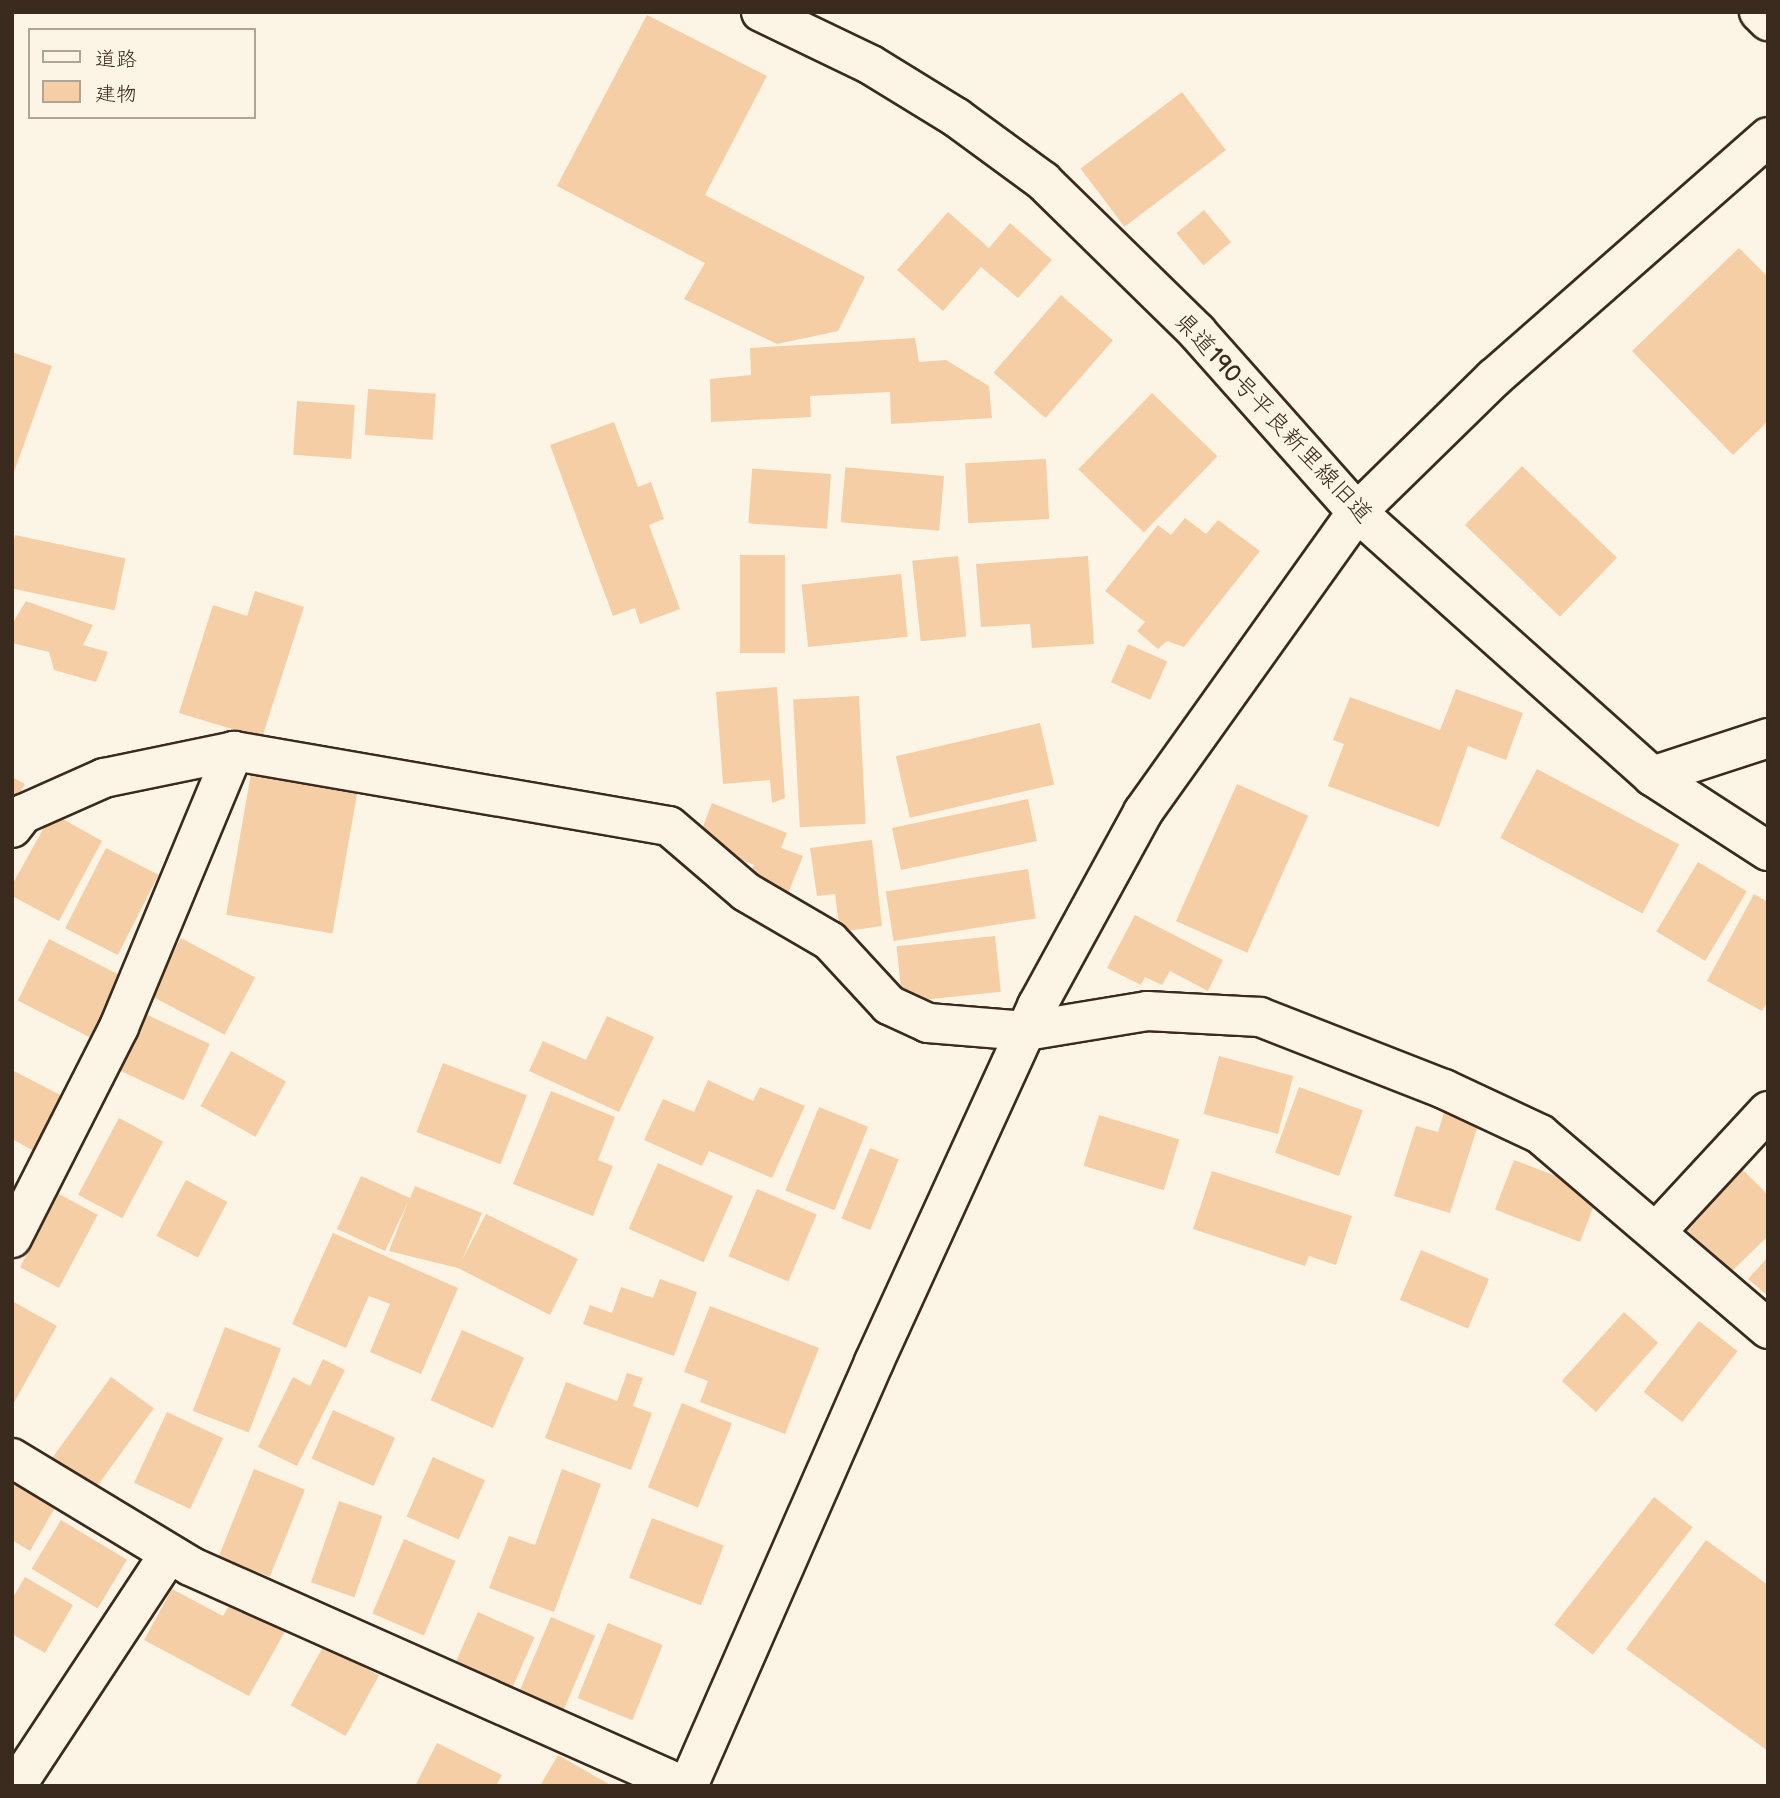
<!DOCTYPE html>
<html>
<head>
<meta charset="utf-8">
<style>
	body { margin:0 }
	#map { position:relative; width:1780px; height:1798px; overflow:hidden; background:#fcf5e5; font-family:"Balsamiq Sans","Klee One",sans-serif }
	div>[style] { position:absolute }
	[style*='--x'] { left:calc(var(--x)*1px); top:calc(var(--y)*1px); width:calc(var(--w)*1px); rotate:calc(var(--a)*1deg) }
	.building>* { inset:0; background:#f5cea5; transform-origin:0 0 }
	.roads { filter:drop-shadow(2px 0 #3b2a1e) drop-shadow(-2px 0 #3b2a1e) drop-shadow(0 2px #3b2a1e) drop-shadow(0 -2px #3b2a1e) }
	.minor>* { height:38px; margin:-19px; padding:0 19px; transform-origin:19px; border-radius:19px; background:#fcf5e5 }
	span { translate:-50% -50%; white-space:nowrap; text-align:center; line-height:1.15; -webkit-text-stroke:7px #fcf5e5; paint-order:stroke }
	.street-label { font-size:24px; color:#3b2a1e }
	.frame { position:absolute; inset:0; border:14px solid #3b2a1e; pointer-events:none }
	.legend { position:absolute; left:28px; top:28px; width:228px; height:91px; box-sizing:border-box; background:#fcf5e5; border:2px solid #afa495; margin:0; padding:9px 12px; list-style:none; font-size:21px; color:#3b2a1e }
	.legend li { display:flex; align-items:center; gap:14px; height:35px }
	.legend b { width:35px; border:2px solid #afa495 }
</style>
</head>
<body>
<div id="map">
	<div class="building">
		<i style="clip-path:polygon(647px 15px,767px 76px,705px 195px,865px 277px,838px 331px,777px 344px,684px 299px,705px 263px,557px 186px)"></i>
		<i style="left:1182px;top:92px;width:73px;height:127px;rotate:53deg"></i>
		<i style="left:1204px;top:210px;width:42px;height:36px;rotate:50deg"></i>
		<i style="clip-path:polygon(948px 212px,989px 248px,1010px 223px,1052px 260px,1018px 298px,981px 267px,943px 311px,897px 270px)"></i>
		<i style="clip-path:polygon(1739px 248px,1768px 277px,1768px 421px,1733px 455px,1632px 351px)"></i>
		<i style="left:1061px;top:295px;width:69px;height:103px;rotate:41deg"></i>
		<i style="clip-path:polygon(915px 338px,919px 362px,946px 360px,989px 386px,992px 418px,891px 424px,890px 392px,810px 396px,811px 417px,711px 422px,710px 379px,751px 375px,750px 348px)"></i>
		<i style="clip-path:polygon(12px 352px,52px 366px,13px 475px,12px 475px)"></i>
		<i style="left:368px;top:389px;width:68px;height:46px;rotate:4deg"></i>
		<i style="left:1152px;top:393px;width:91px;height:106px;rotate:44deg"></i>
		<i style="left:297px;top:401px;width:58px;height:54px;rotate:4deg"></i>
		<i style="clip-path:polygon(614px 422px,638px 487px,651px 482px,664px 519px,649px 525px,680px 609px,640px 624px,635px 608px,613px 616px,550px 445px)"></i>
		<i style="left:1046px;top:459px;width:60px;height:81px;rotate:87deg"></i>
		<i style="left:1522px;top:466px;width:132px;height:82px;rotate:44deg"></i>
		<i style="left:831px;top:474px;width:55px;height:79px;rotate:94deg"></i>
		<i style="left:944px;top:476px;width:55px;height:99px;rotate:95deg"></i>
		<i style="clip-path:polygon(1185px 518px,1206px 534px,1218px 520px,1260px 551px,1184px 647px,1167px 641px,1158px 649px,1137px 631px,1145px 622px,1105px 591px,1158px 525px,1171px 535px)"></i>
		<i style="left:15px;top:535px;width:113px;height:53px;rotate:12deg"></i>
		<i style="left:740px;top:555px;width:45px;height:98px"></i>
		<i style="left:958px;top:556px;width:81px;height:46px;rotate:84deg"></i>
		<i style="clip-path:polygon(1088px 556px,1094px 644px,1032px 648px,1030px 624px,981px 627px,976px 564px)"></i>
		<i style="left:901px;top:574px;width:63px;height:100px;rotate:84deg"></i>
		<i style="clip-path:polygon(255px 591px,304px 607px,262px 738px,179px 713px,213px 605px,247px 616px)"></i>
		<i style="clip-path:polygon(26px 601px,93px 625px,83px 645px,108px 652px,96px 682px,54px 670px,49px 652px,12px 643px,12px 624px)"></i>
		<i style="left:1128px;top:644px;width:43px;height:42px;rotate:24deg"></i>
		<i style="clip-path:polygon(777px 687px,785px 798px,772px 803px,770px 780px,723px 784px,716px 692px)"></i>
		<i style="clip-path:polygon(1456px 689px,1523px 713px,1506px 760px,1468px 746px,1439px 827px,1328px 786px,1344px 744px,1333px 740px,1350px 697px,1440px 730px)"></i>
		<i style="left:859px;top:696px;width:128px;height:66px;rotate:87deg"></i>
		<i style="left:1040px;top:723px;width:63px;height:148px;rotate:77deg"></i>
		<i style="left:252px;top:768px;width:108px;height:149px;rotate:10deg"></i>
		<i style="left:1537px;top:769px;width:161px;height:78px;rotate:28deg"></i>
		<i style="clip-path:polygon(12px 777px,25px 784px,12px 807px)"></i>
		<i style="left:1237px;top:784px;width:78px;height:150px;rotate:24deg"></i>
		<i style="left:1028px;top:799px;width:43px;height:139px;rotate:78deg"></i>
		<i style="clip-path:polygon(712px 803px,787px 833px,781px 848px,803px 856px,787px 896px,747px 881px,754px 865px,697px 842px)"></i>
		<i style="clip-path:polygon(52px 813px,102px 841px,59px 921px,12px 896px,12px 885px)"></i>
		<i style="clip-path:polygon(872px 840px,882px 926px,840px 932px,835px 894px,817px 896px,810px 848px)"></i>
		<i style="left:106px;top:848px;width:59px;height:90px;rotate:27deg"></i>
		<i style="left:1698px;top:862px;width:57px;height:81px;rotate:31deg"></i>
		<i style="left:1028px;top:869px;width:50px;height:144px;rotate:81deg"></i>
		<i style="clip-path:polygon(1754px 894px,1768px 902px,1768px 1001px,1762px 1011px,1707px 981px)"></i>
		<i style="clip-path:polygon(1135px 915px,1223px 960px,1208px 991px,1170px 971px,1162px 985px,1145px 977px,1141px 985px,1107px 968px)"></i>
		<i style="left:995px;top:936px;width:56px;height:99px;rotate:84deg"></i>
		<i style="left:181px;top:938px;width:84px;height:65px;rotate:28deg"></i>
		<i style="left:49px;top:939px;width:88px;height:69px;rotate:27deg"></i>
		<i style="left:141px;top:1012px;width:76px;height:62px;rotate:25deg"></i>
		<i style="clip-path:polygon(607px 1016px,654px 1037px,619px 1112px,529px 1071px,543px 1041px,586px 1060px)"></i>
		<i style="left:231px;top:1051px;width:63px;height:63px;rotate:29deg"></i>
		<i style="left:1219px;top:1056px;width:77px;height:60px;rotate:15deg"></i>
		<i style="left:443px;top:1063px;width:90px;height:74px;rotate:21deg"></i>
		<i style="clip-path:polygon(12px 1070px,66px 1098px,36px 1152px,12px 1139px)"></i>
		<i style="clip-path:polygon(708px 1080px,753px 1101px,760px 1087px,805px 1106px,772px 1178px,709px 1151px,702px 1166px,644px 1140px,663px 1099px,694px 1112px)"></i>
		<i style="left:1299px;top:1087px;width:68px;height:70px;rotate:20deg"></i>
		<i style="clip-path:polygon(551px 1091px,615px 1117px,598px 1160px,613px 1166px,593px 1216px,513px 1184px)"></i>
		<i style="clip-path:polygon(1447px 1103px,1482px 1113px,1450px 1213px,1394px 1196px,1416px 1126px,1438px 1132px)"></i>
		<i style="left:819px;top:1107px;width:53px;height:90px;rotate:22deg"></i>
		<i style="left:1099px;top:1115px;width:84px;height:53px;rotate:17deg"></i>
		<i style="left:119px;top:1118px;width:50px;height:87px;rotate:28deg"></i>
		<i style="left:870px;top:1148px;width:31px;height:76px;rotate:22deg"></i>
		<i style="left:1514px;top:1160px;width:91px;height:53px;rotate:21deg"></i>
		<i style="left:658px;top:1163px;width:82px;height:72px;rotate:24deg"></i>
		<i style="clip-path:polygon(1742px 1169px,1768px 1195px,1768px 1236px,1729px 1274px,1684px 1227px)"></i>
		<i style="clip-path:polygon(1212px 1171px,1352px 1216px,1336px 1265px,1309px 1256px,1305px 1266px,1193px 1229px)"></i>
		<i style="clip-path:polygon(361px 1176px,410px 1198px,415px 1186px,482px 1213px,462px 1260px,486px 1214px,578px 1259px,550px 1315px,458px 1268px,389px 1251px,408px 1202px,385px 1251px,337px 1229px)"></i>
		<i style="left:186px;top:1180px;width:47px;height:63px;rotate:28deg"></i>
		<i style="left:757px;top:1189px;width:65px;height:73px;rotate:23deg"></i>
		<i style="left:59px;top:1194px;width:44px;height:83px;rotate:28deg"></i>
		<i style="clip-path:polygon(333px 1233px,458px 1288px,421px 1374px,370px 1352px,390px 1304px,369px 1296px,346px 1348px,292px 1324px)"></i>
		<i style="left:1421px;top:1250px;width:74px;height:54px;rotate:23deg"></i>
		<i style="clip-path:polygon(1768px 1257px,1768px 1296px,1748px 1279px)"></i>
		<i style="clip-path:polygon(660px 1279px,697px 1292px,674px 1356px,583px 1324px,590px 1305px,612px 1313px,621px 1287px,653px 1298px)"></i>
		<i style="clip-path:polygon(12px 1301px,57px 1326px,12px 1406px)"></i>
		<i style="clip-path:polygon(710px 1306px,819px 1348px,785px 1434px,700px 1402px,708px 1381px,684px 1372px)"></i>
		<i style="left:1624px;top:1312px;width:46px;height:93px;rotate:42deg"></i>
		<i style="left:1699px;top:1321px;width:49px;height:90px;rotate:38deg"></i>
		<i style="left:225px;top:1327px;width:60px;height:90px;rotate:21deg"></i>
		<i style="left:462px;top:1330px;width:68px;height:77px;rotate:24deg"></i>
		<i style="clip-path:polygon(323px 1359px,345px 1370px,297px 1466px,258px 1447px,293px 1377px,310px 1386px)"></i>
		<i style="clip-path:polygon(627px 1373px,643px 1378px,633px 1406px,652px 1413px,631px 1470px,545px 1438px,566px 1382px,617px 1401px)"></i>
		<i style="left:111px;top:1377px;width:53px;height:109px;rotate:36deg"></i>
		<i style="left:682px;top:1403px;width:54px;height:91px;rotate:22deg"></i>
		<i style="left:333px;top:1410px;width:68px;height:53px;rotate:24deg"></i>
		<i style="left:167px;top:1412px;width:62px;height:78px;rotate:25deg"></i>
		<i style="left:433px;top:1457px;width:57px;height:65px;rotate:24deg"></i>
		<i style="left:254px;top:1469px;width:55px;height:94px;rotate:22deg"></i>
		<i style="clip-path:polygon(562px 1469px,601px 1484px,554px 1612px,489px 1588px,509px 1536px,535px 1545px)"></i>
		<i style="clip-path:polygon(12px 1481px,56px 1506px,30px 1551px,12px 1540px)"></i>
		<i style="left:1654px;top:1497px;width:49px;height:162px;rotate:38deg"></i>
		<i style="left:339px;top:1501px;width:46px;height:86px;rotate:19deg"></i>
		<i style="left:652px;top:1518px;width:77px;height:64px;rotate:21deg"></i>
		<i style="left:61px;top:1520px;width:77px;height:57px;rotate:31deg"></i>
		<i style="left:404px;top:1539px;width:56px;height:81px;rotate:23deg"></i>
		<i style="clip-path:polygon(1706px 1540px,1768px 1585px,1768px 1751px,1626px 1649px)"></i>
		<i style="clip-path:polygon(25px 1577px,73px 1605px,45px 1653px,12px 1634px,12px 1599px)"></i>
		<i style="clip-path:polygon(172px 1589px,223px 1616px,233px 1599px,287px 1628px,249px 1696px,144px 1640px)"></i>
		<i style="left:478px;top:1612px;width:62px;height:61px;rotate:24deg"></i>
		<i style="left:551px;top:1617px;width:48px;height:81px;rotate:23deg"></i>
		<i style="left:608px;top:1623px;width:59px;height:81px;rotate:22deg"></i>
		<i style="left:324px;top:1645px;width:63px;height:69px;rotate:29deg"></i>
		<i style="clip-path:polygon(437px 1743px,502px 1775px,496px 1786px,415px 1786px)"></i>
		<i style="clip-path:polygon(558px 1755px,612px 1786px,540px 1786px)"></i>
	</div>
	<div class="roads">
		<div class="minor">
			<i style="--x:761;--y:12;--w:122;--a:25.7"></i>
			<i style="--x:871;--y:65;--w:101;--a:31.6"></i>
			<i style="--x:957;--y:118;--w:107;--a:36.2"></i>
			<i style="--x:1043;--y:181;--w:216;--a:44.4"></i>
			<i style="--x:1197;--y:332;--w:241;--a:48.4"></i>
			<i style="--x:1357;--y:512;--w:396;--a:41.8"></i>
			<i style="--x:1652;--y:776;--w:138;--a:32.9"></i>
			<i style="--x:1759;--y:12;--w:13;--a:45"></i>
			<i style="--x:1652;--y:776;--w:122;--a:-18.1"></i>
			<i style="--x:12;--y:828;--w:18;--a:-52"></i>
			<i style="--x:23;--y:814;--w:89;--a:-24"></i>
			<i style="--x:104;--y:778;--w:133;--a:-11.7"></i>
			<i style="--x:234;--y:751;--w:441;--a:9.8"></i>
			<i style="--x:669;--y:826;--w:101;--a:40.6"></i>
			<i style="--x:746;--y:892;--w:97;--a:30.3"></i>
			<i style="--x:830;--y:941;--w:87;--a:47.3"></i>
			<i style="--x:889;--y:1005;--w:43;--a:24.8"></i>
			<i style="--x:928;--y:1023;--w:98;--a:4.7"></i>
			<i style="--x:1026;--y:1031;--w:123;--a:-9.4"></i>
			<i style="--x:1147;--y:1011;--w:113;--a:3"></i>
			<i style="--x:1260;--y:1017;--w:198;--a:21.4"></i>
			<i style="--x:1444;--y:1089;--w:106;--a:25.1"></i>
			<i style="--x:1540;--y:1134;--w:300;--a:40.5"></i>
			<i style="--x:1656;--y:1232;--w:165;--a:-47.2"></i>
			<i style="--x:12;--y:1238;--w:237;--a:-63.1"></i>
			<i style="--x:119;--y:1027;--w:299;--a:-67.4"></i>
			<i style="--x:12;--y:1458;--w:208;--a:31.2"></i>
			<i style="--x:190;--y:1566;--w:541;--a:24.01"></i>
			<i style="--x:16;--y:1786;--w:278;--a:-56.6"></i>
			<i style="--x:688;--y:1786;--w:463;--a:-66.3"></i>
			<i style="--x:874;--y:1362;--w:392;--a:-65.4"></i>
			<i style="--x:1037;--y:1006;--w:221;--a:-61.3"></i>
			<i style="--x:1143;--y:812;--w:369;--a:-54.5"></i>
			<i style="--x:1357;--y:512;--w:192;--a:-44.4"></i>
			<i style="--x:1494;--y:378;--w:365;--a:-41.3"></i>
		</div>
	</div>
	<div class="street-label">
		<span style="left:1273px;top:418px;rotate:47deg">県道190号平良新里線旧道</span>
	</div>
	<div class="frame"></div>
	<ul class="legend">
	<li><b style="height:9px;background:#fcf5e5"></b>道路</li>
	<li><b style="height:19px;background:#f5cea5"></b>建物</li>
	</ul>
</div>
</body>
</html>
